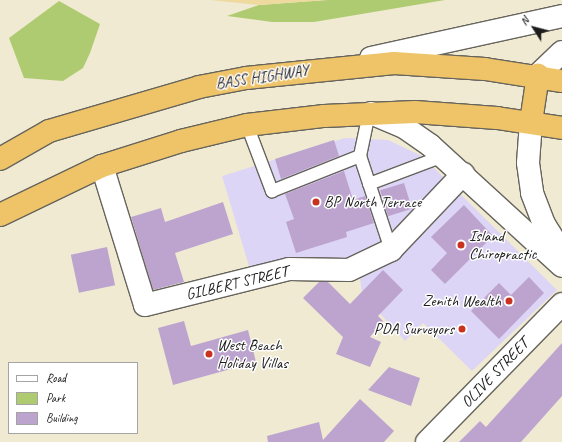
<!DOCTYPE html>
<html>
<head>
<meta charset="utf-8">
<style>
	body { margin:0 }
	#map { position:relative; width:562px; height:442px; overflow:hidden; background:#f0ead2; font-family:Caveat,sans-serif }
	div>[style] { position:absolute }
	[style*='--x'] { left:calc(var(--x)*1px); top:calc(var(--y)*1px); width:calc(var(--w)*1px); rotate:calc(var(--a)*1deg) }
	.built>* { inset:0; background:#ddd5f6 }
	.green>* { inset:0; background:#afcb71 }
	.sand>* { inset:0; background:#eeda9e }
	.building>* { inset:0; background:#bca4cf; transform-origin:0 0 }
	.roads { filter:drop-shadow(1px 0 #66645c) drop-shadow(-1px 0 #66645c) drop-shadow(0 1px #66645c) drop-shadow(0 -1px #66645c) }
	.service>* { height:12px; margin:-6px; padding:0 6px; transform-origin:6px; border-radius:6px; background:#fff }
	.minor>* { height:22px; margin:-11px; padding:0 11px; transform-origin:11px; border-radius:11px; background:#fff }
	.tertiary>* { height:22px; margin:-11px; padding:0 11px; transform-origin:11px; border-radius:11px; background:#fff }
	.trunk>* { height:22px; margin:-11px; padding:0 11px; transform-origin:11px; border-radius:11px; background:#efc469 }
	.dots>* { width:11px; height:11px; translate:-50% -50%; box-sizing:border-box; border:2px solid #fff; border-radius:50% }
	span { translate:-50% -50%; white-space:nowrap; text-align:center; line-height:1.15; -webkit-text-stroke:3px #fff; paint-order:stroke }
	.street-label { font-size:16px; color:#1c1c1c }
	.poi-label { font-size:16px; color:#1c1c1c }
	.left { translate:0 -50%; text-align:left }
	.right { translate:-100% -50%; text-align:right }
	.legend { position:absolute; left:8px; top:362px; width:130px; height:72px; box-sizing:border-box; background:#fff; border:1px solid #a4a4a4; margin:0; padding:5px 7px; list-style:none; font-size:12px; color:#1c1c1c }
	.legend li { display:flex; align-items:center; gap:8px; height:20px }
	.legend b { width:20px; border:1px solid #a4a4a4 }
	.north { position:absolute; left:514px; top:8px; width:40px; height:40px; -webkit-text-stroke:3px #fff; paint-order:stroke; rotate:306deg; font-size:11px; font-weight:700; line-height:16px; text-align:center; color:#1c1c1c }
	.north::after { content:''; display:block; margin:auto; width:14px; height:18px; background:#1c1c1c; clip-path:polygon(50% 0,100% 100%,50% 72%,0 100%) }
</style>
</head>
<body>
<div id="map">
	<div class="built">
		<i style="clip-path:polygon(345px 138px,388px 140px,422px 156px,557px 290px,472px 371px,423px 323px,405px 341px,362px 294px,358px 263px,251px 273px,222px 176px)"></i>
	</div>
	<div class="green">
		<i style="clip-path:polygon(327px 0,445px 0,314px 22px,272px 22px,227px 16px,259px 5px)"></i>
		<i style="clip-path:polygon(59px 1px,100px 24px,90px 53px,83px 68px,63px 81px,24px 78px,9px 38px)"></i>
	</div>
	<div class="sand">
		<i style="clip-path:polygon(210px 0,327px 0,259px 5px)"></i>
	</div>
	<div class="building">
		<i style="clip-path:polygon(334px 140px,339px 156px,281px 179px,275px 159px)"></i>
		<i style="clip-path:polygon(344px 171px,353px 200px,365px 196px,374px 223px,346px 232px,347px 237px,296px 253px,286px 222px,294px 219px,285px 194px)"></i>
		<i style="left:404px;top:183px;width:27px;height:25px;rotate:73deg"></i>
		<i style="clip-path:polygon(223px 202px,233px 234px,175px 253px,184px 282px,153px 290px,131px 217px,161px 208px,165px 222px)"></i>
		<i style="clip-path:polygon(464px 205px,493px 236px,445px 284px,431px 270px,447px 253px,431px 237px)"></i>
		<i style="left:107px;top:247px;width:39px;height:37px;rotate:78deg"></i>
		<i style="clip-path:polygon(383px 270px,403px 290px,378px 316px,383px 321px,370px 337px,381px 342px,370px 367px,336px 354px,343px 337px,303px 298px,319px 282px,328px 282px,350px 304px)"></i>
		<i style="clip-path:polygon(529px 277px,544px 293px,499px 339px,471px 311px,499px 283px,511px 295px)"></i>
		<i style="clip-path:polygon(184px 321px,191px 346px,248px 330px,256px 362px,173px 385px,158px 328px)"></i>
		<i style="clip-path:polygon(562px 343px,562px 396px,521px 442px,459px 442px,480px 421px,486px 427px)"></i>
		<i style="clip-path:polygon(389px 367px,420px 378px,411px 406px,368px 390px)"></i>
		<i style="clip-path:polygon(360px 399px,394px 431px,384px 442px,268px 442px,267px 436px,319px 422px,323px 440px)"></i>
	</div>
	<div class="roads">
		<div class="service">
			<i style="--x:247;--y:125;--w:71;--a:69.3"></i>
			<i style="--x:272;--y:191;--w:95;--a:-21.7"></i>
			<i style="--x:360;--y:156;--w:44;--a:-78.2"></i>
			<i style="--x:360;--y:156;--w:99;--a:71.7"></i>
			<i style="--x:369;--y:184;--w:79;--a:-20.7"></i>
		</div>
		<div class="minor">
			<i style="--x:371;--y:113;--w:36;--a:23"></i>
			<i style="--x:404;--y:127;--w:32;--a:35"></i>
			<i style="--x:430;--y:145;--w:179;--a:42.5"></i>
			<i style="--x:531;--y:122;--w:41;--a:94.2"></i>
			<i style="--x:528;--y:163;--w:30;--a:82"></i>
			<i style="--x:532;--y:193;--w:33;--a:69"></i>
			<i style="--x:544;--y:224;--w:34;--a:58"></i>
			<i style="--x:102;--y:166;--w:145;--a:72.8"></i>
			<i style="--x:145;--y:305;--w:148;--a:-14"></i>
			<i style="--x:289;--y:269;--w:60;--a:1"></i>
			<i style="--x:349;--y:270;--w:47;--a:-25.5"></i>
			<i style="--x:391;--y:250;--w:105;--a:-46.5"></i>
			<i style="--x:427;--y:442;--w:193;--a:-45.6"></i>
		</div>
		<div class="tertiary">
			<i style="--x:371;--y:58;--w:196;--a:-12.4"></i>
			<i style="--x:538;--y:75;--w:33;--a:-44"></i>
		</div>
		<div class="trunk">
			<i style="--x:531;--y:122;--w:48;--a:-81.5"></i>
			<i style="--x:0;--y:159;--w:56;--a:-29.7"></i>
			<i style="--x:49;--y:131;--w:156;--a:-16.3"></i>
			<i style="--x:199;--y:87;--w:48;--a:-10.8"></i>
			<i style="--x:246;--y:78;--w:149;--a:-5.8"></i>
			<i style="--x:394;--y:63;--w:91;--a:3.8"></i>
			<i style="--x:485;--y:69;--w:78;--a:8.9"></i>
			<i style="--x:0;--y:215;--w:113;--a:-25.7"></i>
			<i style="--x:102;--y:166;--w:83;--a:-17.6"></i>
			<i style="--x:181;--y:141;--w:68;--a:-13.6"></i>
			<i style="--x:247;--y:125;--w:78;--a:-6.7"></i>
			<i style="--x:324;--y:116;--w:91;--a:-2.5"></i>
			<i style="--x:415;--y:112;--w:82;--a:4.2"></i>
			<i style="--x:497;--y:118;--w:66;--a:8.7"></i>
		</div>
	</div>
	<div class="dots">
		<i style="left:316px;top:202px;background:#c8321e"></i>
		<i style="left:461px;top:245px;background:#c8321e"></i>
		<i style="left:509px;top:301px;background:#c8321e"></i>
		<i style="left:462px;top:329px;background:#c8321e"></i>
		<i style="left:209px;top:354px;background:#c8321e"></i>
	</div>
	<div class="street-label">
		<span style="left:262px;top:77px;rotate:-9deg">BASS HIGHWAY</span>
		<span style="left:237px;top:283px;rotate:-13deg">GILBERT STREET</span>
		<span style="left:495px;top:373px;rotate:-46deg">OLIVE STREET</span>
	</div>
	<div class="poi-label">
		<span class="left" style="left:324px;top:202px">BP North Terrace</span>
		<span class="left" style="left:469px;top:245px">Island<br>Chiropractic</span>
		<span class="right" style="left:501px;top:301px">Zenith Wealth</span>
		<span class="right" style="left:454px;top:329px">PDA Surveyors</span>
		<span class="left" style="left:217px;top:354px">West Beach<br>Holiday Villas</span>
	</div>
	<ul class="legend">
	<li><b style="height:5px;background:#fff"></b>Road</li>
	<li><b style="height:11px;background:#afcb71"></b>Park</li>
	<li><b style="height:11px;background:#bca4cf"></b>Building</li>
	</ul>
	<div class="north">N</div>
</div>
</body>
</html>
